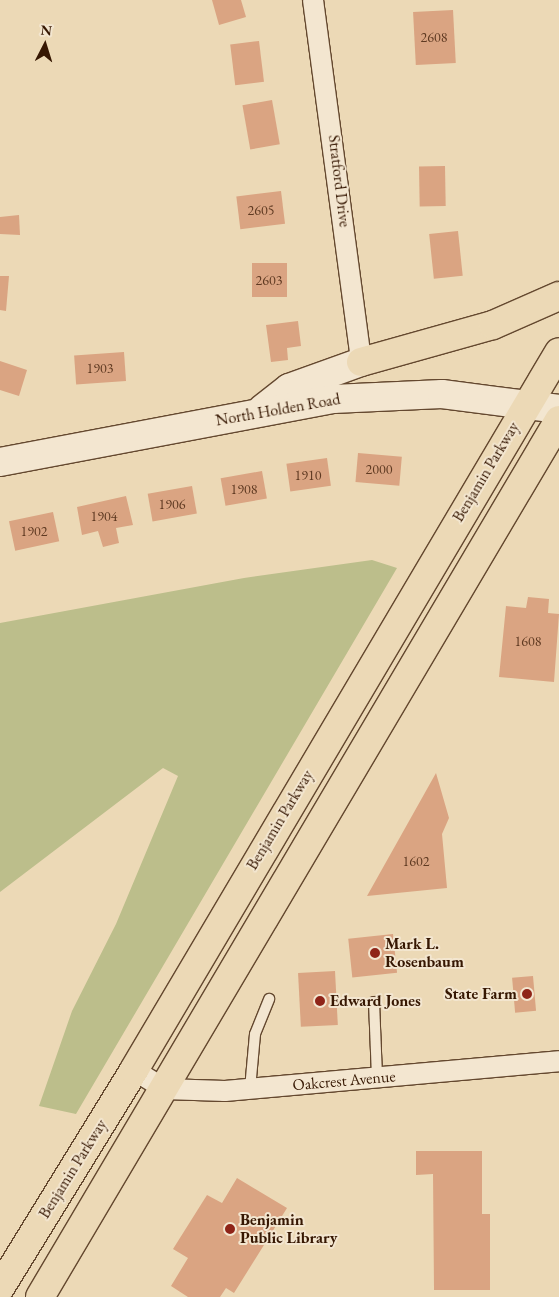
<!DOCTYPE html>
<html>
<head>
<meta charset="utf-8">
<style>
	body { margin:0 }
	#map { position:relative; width:559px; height:1297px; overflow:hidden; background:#ecd9b6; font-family:"EB Garamond",serif }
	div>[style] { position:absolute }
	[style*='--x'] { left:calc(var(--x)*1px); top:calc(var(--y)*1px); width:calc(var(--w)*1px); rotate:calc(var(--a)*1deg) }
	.green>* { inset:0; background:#bcbe8b }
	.building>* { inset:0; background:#daa482; transform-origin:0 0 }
	.roads { filter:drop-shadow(1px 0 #64482f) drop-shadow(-1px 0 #64482f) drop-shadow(0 1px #64482f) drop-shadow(0 -1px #64482f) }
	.service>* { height:10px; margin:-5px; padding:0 5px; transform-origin:5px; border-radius:5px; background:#f3e6d0 }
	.minor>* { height:20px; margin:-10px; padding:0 10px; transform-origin:10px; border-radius:10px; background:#f3e6d0 }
	.secondary>* { height:28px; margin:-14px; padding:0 14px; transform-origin:14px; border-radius:14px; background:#f3e6d0 }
	.primary>* { height:28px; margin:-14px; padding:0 14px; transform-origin:14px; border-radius:14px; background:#ecd9b6 }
	.dots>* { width:14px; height:14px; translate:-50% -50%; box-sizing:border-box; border:2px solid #f3e6d0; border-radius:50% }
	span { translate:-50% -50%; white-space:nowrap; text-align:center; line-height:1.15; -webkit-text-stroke:4px #f3e6d0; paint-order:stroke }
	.number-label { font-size:14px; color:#5f3a22 }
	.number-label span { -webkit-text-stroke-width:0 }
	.street-label { font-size:16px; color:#361702 }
	.poi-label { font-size:16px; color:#361702; font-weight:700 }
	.left { translate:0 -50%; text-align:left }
	.right { translate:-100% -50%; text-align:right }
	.north { position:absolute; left:20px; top:20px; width:50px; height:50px; -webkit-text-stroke:4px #f3e6d0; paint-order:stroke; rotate:5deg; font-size:14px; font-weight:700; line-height:20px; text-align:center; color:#361702 }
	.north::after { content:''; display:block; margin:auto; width:18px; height:22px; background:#361702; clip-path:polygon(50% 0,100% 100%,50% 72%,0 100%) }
</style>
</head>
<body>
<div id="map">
	<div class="green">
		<i style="clip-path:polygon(372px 560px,397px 568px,76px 1114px,39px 1106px,72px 1011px,116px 924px,178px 776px,163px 768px,0 892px,0 623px,244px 578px)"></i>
	</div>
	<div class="building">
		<i style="clip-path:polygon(212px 0,241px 0,246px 17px,219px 25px)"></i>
		<i style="left:453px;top:10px;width:53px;height:40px;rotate:87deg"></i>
		<i style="left:259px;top:41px;width:41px;height:29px;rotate:83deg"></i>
		<i style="left:272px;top:100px;width:45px;height:30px;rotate:80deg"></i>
		<i style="left:445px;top:166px;width:40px;height:26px;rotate:89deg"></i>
		<i style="left:281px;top:191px;width:33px;height:45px;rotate:83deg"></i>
		<i style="clip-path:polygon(19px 215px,20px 235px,0 234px,0 217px)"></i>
		<i style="left:458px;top:231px;width:45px;height:29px;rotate:84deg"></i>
		<i style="left:252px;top:263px;width:35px;height:34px"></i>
		<i style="clip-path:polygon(0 276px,9px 276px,6px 311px,0 310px)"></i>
		<i style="clip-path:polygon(298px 321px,301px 346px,287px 348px,288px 360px,271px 362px,266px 325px)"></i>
		<i style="left:124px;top:352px;width:29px;height:50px;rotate:86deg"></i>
		<i style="clip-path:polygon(0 361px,27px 370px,19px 396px,0 390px)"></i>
		<i style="left:358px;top:453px;width:44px;height:29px;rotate:5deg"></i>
		<i style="left:327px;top:458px;width:28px;height:41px;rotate:82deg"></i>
		<i style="left:262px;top:471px;width:28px;height:42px;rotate:80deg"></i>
		<i style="left:192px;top:486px;width:28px;height:45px;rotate:80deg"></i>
		<i style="clip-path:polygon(126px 496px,133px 525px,116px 528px,119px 543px,103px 547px,98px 531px,82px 535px,77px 507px)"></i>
		<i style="left:53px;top:512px;width:30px;height:45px;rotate:78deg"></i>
		<i style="clip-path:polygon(528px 597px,549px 599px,548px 613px,559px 614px,554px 682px,499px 677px,506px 606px,526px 608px)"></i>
		<i style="clip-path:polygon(436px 773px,449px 818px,442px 834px,447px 888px,367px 896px)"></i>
		<i style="left:393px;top:934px;width:39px;height:45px;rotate:84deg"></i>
		<i style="left:335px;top:971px;width:54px;height:37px;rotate:87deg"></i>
		<i style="left:533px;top:976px;width:35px;height:21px;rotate:85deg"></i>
		<i style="clip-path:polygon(416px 1151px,482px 1151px,482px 1214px,490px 1214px,490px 1290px,434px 1290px,433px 1174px,416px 1175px)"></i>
		<i style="clip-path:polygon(237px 1178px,287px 1208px,234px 1293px,226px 1288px,220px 1297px,188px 1297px,171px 1286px,188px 1258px,173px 1249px,207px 1195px,222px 1203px)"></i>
	</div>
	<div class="roads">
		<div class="service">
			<i style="--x:374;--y:1002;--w:76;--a:87.7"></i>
			<i style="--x:250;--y:1089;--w:55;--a:-84.8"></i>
			<i style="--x:255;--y:1034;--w:38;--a:-68"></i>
		</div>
		<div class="minor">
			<i style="--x:313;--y:0;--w:365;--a:82.4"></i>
			<i style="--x:134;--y:1070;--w:36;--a:32"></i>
			<i style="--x:164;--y:1089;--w:61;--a:1.9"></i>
			<i style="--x:225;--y:1091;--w:335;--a:-5.1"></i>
		</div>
		<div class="secondary">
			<i style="--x:262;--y:409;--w:34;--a:-38"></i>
			<i style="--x:289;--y:388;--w:77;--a:-19.9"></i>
			<i style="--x:0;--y:462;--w:339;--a:-10.7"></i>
			<i style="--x:333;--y:399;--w:109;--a:-2.6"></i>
			<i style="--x:442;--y:394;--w:118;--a:7.3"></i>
		</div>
		<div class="primary">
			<i style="--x:361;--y:362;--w:137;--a:-15.7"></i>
			<i style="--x:493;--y:325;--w:72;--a:-23.7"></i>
			<i style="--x:0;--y:1288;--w:256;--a:-58.4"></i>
			<i style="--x:134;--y:1070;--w:834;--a:-59.38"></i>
			<i style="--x:40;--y:1297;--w:1019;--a:-59.38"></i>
		</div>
	</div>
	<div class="dots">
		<i style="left:375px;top:953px;background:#8f2418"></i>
		<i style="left:527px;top:994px;background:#8f2418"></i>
		<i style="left:320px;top:1001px;background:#8f2418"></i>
		<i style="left:230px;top:1229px;background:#8f2418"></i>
	</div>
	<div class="number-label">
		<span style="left:434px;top:37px">2608</span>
		<span style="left:261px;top:210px">2605</span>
		<span style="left:269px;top:280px">2603</span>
		<span style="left:100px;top:368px">1903</span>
		<span style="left:379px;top:469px">2000</span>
		<span style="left:308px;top:475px">1910</span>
		<span style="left:244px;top:489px">1908</span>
		<span style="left:172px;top:504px">1906</span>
		<span style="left:104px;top:516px">1904</span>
		<span style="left:34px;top:531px">1902</span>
		<span style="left:528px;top:641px">1608</span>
		<span style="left:416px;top:861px">1602</span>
	</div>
	<div class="street-label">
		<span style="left:339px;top:181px;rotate:83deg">Stratford Drive</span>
		<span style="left:278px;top:410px;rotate:-10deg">North Holden Road</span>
		<span style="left:486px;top:472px;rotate:-59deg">Benjamin Parkway</span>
		<span style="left:280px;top:820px;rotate:-59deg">Benjamin Parkway</span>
		<span style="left:344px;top:1081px;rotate:-5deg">Oakcrest Avenue</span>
		<span style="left:73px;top:1169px;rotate:-58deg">Benjamin Parkway</span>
	</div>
	<div class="poi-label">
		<span class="left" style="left:385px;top:953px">Mark L.<br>Rosenbaum</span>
		<span class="right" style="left:517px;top:994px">State Farm</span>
		<span class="left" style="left:330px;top:1001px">Edward Jones</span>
		<span class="left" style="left:240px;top:1229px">Benjamin<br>Public Library</span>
	</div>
	<div class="north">N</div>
</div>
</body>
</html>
